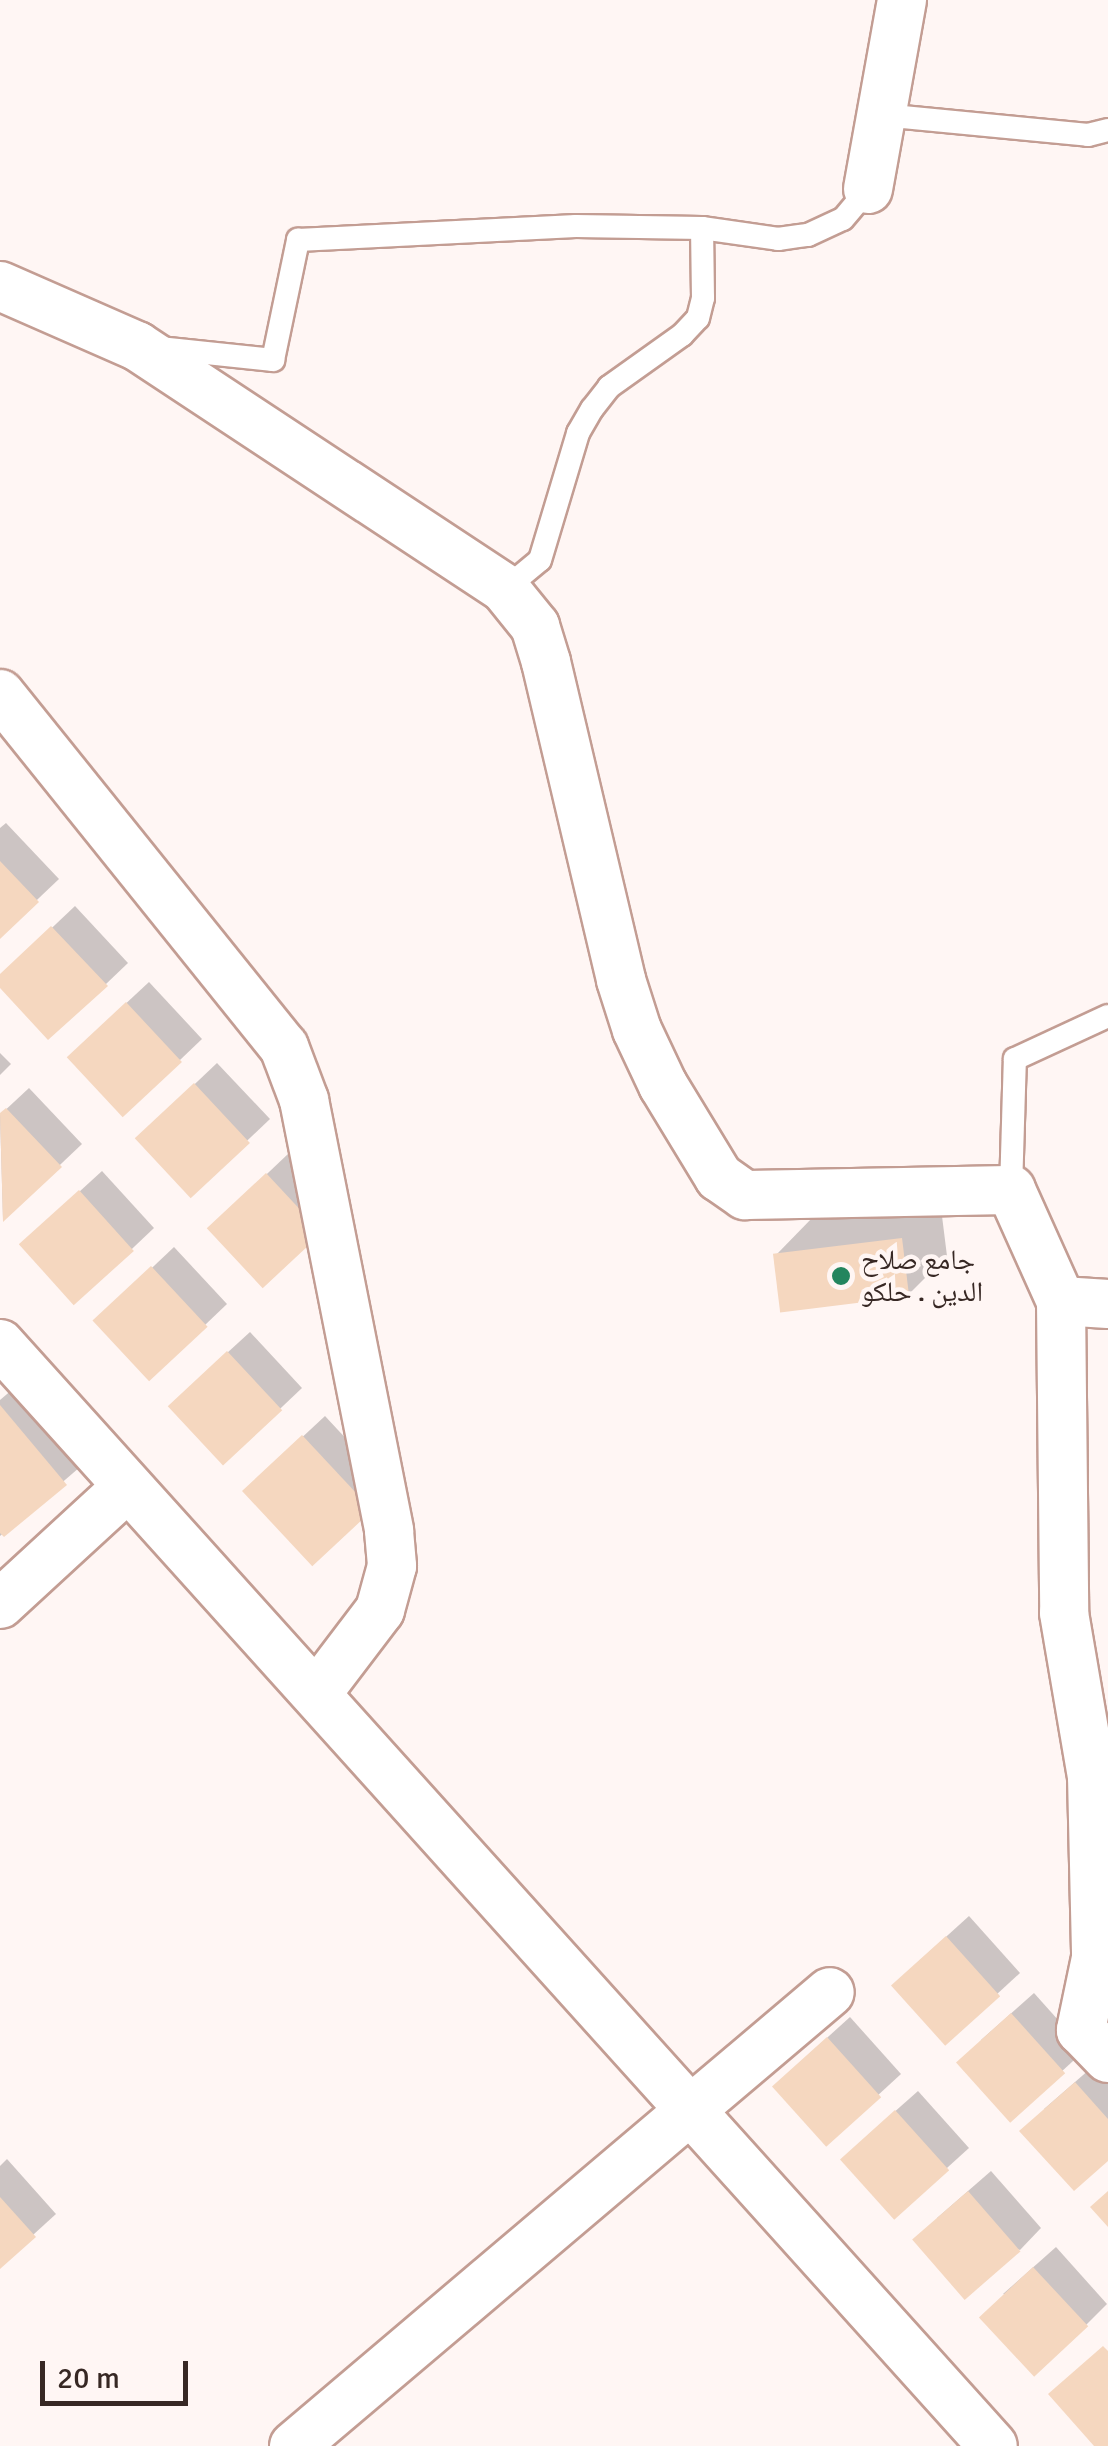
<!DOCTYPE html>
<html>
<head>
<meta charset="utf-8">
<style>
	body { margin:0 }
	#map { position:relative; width:1108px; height:2446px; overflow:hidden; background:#fff6f4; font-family:Signika,"Noto Naskh Arabic",sans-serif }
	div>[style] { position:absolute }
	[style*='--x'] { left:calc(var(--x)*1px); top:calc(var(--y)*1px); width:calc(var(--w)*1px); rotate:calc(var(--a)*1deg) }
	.shadow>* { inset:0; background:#0003 }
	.building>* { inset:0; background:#f5d7bf; transform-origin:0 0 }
	.roads { filter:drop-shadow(2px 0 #c39d93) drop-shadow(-2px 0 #c39d93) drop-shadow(0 2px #c39d93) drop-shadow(0 -2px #c39d93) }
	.service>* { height:22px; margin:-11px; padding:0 11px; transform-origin:11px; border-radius:11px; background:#fff }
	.minor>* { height:48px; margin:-24px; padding:0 24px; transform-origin:24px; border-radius:24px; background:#fff }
	.dots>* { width:28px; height:28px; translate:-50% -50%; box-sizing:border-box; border:5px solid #fff6f4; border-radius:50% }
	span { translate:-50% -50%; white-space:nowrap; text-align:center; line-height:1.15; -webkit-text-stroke:9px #fff6f4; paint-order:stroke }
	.poi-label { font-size:28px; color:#372824 }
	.left { translate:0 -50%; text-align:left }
	.scale { position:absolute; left:40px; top:2361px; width:148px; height:45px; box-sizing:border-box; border:5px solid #372824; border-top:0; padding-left:12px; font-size:30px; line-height:35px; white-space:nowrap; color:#372824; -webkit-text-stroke:8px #fff6f4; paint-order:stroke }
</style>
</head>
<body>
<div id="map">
	<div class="shadow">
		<i style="clip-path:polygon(6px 823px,59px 879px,0 935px,0 828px)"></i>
		<i style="clip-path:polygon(75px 906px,128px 963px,106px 984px,0 985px,0 977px)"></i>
		<i style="clip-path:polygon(149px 982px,202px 1039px,180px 1060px,92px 1035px)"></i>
		<i style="clip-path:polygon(0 1053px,11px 1064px,0 1075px)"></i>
		<i style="clip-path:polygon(217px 1063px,270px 1119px,191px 1194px,160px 1117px)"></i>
		<i style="clip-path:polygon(29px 1088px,82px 1144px,3px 1219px,0 1115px)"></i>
		<i style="clip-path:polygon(289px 1153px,342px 1209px,320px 1231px,232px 1207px)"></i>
		<i style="clip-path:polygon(102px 1171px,154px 1228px,76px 1302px,44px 1224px)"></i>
		<i style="clip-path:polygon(940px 1200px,947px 1256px,908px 1295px,776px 1255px,814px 1216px)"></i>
		<i style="clip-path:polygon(174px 1247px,227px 1304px,205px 1325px,118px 1300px)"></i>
		<i style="clip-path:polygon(250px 1332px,302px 1388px,224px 1462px,192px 1385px)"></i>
		<i style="clip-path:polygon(20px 1383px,87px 1461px,0 1536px,0 1400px)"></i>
		<i style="clip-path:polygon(325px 1416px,391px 1487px,312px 1562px,267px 1470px)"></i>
		<i style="clip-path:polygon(969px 1916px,1020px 1973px,945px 2042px,916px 1964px)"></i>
		<i style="clip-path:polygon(1034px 1993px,1085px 2050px,1010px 2119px,981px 2040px)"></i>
		<i style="clip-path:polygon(850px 2017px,901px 2074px,826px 2143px,797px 2065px)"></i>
		<i style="clip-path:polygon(1098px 2062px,1108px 2074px,1108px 2158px,1044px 2109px)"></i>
		<i style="clip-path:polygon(918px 2091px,969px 2148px,894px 2216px,865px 2138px)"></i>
		<i style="clip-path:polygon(7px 2159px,56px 2214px,0 2265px,0 2166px)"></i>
		<i style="clip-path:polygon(991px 2171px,1041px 2228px,1020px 2250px,937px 2218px)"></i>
		<i style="clip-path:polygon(1056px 2247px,1107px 2304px,1086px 2325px,1003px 2294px)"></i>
	</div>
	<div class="building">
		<i style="clip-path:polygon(0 861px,39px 902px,0 939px)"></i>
		<i style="clip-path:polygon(51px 926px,108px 986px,48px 1040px,0 988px,0 974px)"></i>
		<i style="left:126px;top:1002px;width:82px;height:81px;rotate:47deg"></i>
		<i style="left:194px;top:1083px;width:82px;height:81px;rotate:47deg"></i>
		<i style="clip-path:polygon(6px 1108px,62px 1167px,3px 1222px,0 1113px)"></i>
		<i style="left:266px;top:1173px;width:82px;height:81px;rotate:47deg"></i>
		<i style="left:79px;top:1190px;width:82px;height:81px;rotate:48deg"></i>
		<i style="left:902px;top:1238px;width:59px;height:130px;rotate:83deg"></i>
		<i style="left:151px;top:1266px;width:83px;height:80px;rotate:47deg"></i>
		<i style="left:227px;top:1351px;width:81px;height:81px;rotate:47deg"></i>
		<i style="clip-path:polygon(0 1405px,67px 1485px,4px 1537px,0 1533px)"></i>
		<i style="left:302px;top:1435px;width:103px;height:82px;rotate:47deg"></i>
		<i style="left:946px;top:1936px;width:81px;height:74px;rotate:48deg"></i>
		<i style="left:1011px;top:2013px;width:81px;height:74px;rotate:48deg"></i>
		<i style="left:827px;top:2037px;width:81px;height:74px;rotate:48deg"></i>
		<i style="clip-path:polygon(1075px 2082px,1108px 2119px,1108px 2161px,1074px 2191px,1019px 2131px)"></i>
		<i style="left:895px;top:2110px;width:81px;height:74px;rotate:48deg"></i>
		<i style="left:968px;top:2191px;width:80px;height:74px;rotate:49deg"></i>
		<i style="clip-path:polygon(1108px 2191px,1108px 2227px,1090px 2207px)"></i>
		<i style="clip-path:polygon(0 2197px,36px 2237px,0 2269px)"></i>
		<i style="left:1033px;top:2267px;width:81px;height:74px;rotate:47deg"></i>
		<i style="clip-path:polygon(1103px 2346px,1108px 2351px,1108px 2446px,1094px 2446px,1048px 2394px)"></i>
	</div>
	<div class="roads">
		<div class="service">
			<i style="--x:882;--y:115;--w:207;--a:5.5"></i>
			<i style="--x:1088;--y:135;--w:21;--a:-14"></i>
			<i style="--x:159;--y:348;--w:115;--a:6"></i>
			<i style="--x:273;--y:360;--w:123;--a:-78.2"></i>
			<i style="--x:298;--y:240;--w:278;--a:-2.9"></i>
			<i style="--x:576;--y:226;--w:126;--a:0.9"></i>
			<i style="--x:702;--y:228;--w:77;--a:8.2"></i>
			<i style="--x:778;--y:239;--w:30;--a:-8"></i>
			<i style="--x:808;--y:235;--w:38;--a:-25"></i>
			<i style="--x:843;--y:219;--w:39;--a:-50"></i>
			<i style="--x:505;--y:589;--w:45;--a:-39.6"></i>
			<i style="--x:540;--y:560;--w:133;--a:-73.3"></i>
			<i style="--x:578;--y:433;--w:28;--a:-60"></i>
			<i style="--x:592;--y:409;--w:28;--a:-52"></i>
			<i style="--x:609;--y:387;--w:90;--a:-35.5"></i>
			<i style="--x:682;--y:335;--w:23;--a:-47"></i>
			<i style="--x:698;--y:318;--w:21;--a:-76"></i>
			<i style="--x:703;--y:298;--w:70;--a:-90.8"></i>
			<i style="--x:1011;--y:1190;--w:131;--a:-88.3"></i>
			<i style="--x:1015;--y:1059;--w:102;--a:-24.8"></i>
		</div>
		<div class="minor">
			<i style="--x:868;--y:189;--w:192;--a:-79.8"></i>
			<i style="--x:0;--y:286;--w:150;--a:23.7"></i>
			<i style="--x:137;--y:346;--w:441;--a:33.4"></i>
			<i style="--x:505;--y:589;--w:48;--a:51"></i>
			<i style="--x:535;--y:626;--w:38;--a:73"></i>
			<i style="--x:546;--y:662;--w:327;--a:76.7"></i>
			<i style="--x:621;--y:980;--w:52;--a:72.3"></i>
			<i style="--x:637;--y:1030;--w:61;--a:64.7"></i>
			<i style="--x:663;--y:1085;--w:108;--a:58.7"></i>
			<i style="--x:719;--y:1177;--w:32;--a:35"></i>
			<i style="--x:745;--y:1195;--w:266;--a:-1.1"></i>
			<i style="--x:1011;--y:1190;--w:122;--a:65.8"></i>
			<i style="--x:1061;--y:1301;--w:47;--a:3.7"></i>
			<i style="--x:0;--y:694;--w:453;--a:51.2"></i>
			<i style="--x:284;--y:1047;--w:57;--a:69.3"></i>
			<i style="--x:304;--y:1100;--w:439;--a:78.8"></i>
			<i style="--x:389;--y:1531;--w:35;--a:85"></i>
			<i style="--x:392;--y:1566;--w:46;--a:105.3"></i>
			<i style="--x:380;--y:1610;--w:104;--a:127.2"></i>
			<i style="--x:1061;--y:1301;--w:312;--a:89.4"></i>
			<i style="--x:1064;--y:1613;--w:165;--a:80.3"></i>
			<i style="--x:1092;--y:1776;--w:182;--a:88.7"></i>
			<i style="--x:1096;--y:1958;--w:74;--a:101.8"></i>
			<i style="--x:1081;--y:2030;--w:39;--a:46"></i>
			<i style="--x:0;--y:1344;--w:1483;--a:47.98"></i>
			<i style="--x:0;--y:1604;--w:171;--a:-42.6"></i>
			<i style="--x:294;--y:2446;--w:702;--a:-40.27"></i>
		</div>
	</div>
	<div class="dots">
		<i style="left:841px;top:1276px;background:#24855e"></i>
	</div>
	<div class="poi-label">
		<span class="left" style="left:861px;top:1276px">جامع صلاح<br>الدين . حلكو</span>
	</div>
	<div class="scale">20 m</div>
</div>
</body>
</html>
